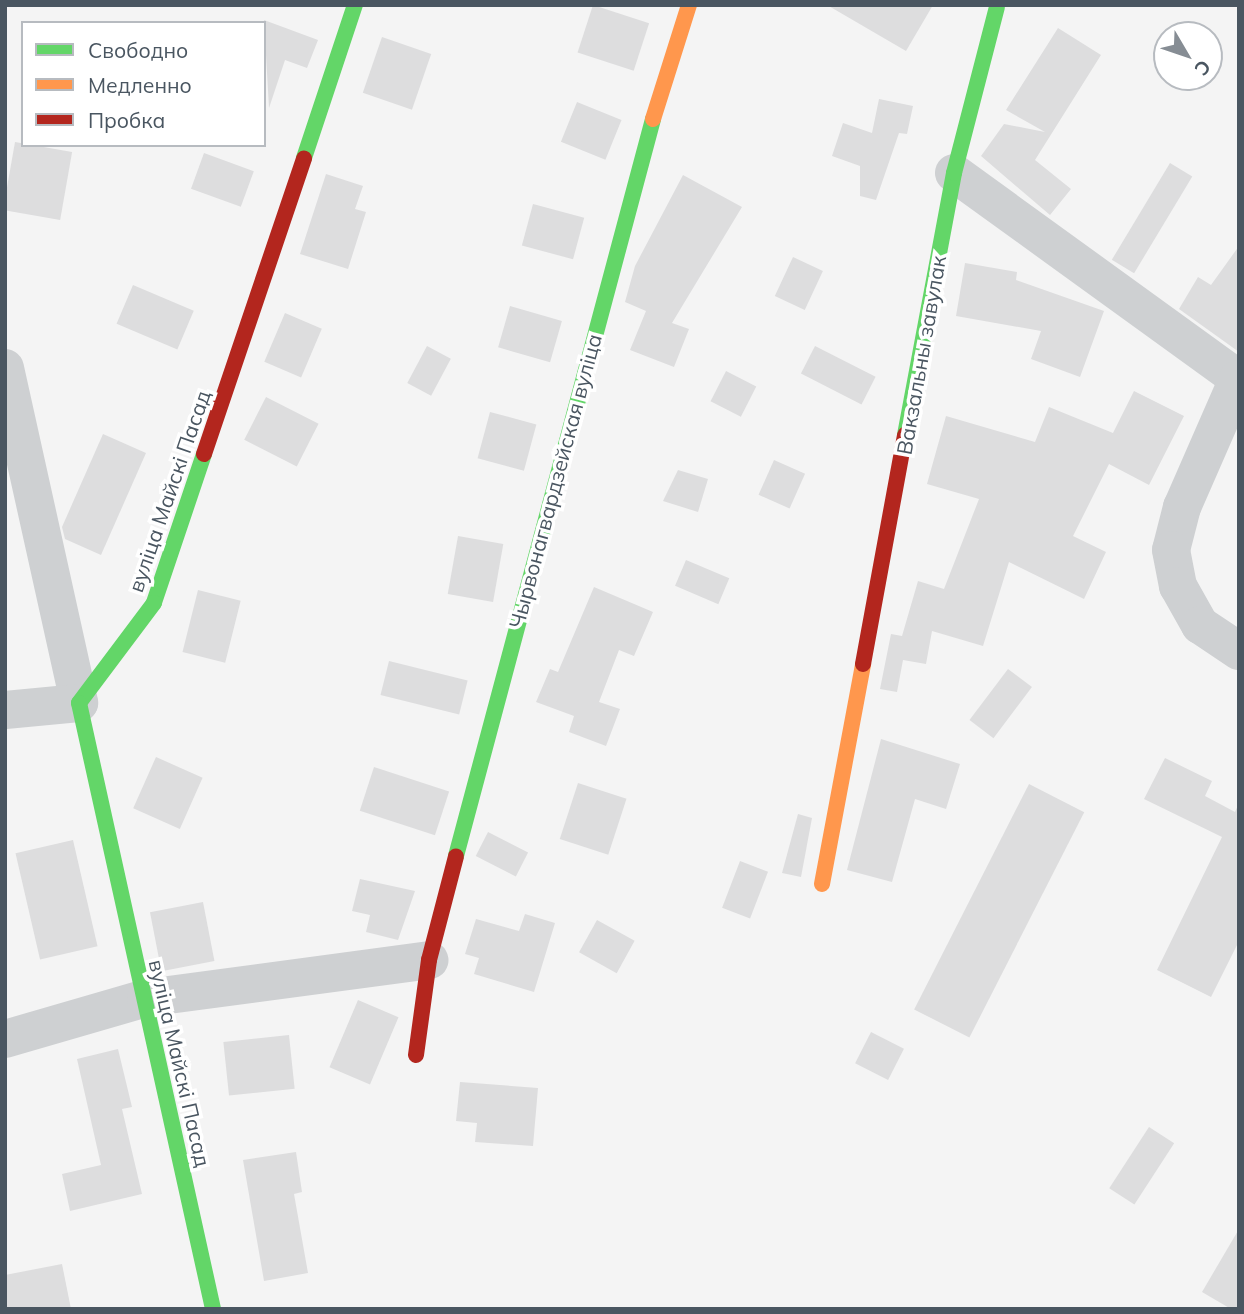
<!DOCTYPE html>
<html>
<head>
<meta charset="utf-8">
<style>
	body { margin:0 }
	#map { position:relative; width:1244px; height:1314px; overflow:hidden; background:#f4f4f4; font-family:Mulish,sans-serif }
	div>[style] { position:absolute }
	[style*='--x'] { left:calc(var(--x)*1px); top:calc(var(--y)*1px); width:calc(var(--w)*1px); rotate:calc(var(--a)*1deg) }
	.building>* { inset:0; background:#ddddde; transform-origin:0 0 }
	.street>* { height:38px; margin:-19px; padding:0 19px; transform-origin:19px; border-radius:19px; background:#ced0d2 }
	.fast>* { height:16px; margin:-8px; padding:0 8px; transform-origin:8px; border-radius:8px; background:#63d668 }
	.slow>* { height:16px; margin:-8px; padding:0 8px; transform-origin:8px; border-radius:8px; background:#ff974d }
	.jam>* { height:16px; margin:-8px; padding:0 8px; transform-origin:8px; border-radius:8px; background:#b3261e }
	span { translate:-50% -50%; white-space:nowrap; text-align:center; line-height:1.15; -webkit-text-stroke:7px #fff; paint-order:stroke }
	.street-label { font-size:21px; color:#4a5661 }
	.frame { position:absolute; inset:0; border:7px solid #4a5661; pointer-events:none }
	.legend { position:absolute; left:21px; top:21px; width:245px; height:126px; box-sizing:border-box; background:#fff; border:2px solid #b7bbc0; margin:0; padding:9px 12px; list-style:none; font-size:21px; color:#4a5661 }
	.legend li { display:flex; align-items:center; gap:14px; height:35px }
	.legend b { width:35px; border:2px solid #b7bbc0 }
	.north { position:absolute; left:1153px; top:21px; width:70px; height:70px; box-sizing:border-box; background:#fff; border:2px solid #b7bbc0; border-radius:50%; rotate:129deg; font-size:19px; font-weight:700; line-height:28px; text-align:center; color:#4a5661 }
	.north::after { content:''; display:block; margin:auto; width:24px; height:32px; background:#868d94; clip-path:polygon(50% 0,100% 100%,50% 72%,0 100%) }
</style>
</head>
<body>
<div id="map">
	<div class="building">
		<i style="left:593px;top:5px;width:59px;height:50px;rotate:18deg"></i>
		<i style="clip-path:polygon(827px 5px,933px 5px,906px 51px)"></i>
		<i style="clip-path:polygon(264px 20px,318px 40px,307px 68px,285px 60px,269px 108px)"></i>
		<i style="clip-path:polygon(1058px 28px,1101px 55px,1035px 160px,1071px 189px,1050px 215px,981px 156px,1004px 124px,1045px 132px,1006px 110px)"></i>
		<i style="left:382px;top:37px;width:52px;height:59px;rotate:19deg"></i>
		<i style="clip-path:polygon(879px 99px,913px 106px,907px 134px,899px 133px,876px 200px,860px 196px,860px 166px,832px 156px,843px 123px,872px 133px)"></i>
		<i style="left:577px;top:102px;width:48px;height:43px;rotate:22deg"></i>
		<i style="left:15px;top:142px;width:58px;height:69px;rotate:10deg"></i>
		<i style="left:204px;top:153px;width:53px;height:38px;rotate:20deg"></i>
		<i style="left:1170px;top:163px;width:26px;height:113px;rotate:31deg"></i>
		<i style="clip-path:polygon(326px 174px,363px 186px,355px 209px,366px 212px,348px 269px,300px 254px)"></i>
		<i style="clip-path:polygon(683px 175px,742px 207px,672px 323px,689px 329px,674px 367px,630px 350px,646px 311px,625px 302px,635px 266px)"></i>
		<i style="left:533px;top:204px;width:53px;height:43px;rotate:15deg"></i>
		<i style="clip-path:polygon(1239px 246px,1239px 352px,1179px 309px,1198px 277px,1211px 285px)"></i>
		<i style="left:793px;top:257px;width:33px;height:43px;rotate:25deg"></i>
		<i style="clip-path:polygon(965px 263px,1017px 272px,1016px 280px,1104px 311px,1080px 377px,1031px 359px,1041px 331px,956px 316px)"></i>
		<i style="left:133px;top:285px;width:66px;height:42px;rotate:23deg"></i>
		<i style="left:510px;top:306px;width:54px;height:43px;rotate:16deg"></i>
		<i style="left:285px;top:313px;width:40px;height:53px;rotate:23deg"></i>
		<i style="left:427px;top:346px;width:27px;height:42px;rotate:28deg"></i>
		<i style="left:815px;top:346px;width:68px;height:31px;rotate:27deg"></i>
		<i style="left:726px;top:371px;width:34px;height:34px;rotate:27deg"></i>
		<i style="clip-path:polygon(1134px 391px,1184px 416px,1149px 485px,1109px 464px,1073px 536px,1106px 552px,1084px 599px,1009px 562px,983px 646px,932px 631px,926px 664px,903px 660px,897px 692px,880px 689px,891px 634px,902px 636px,918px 581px,944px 589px,979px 499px,927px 484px,946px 416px,1035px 442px,1049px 407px,1113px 433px)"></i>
		<i style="left:266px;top:397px;width:59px;height:48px;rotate:27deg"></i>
		<i style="left:490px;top:412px;width:48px;height:48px;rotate:15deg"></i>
		<i style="clip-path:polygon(103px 434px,146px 453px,101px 555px,65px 539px,62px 527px)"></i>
		<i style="left:774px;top:460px;width:34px;height:38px;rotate:24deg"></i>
		<i style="clip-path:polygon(678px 470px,708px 479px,698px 512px,663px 501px)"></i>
		<i style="left:458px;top:536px;width:46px;height:59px;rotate:10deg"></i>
		<i style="left:686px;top:560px;width:47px;height:28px;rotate:23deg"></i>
		<i style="clip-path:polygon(594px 587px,653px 612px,634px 656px,619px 650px,599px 702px,620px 709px,606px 746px,569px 732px,574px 716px,536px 702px,550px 669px,558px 672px)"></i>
		<i style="left:198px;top:590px;width:44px;height:64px;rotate:14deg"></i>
		<i style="left:389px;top:661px;width:81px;height:35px;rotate:14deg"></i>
		<i style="left:1008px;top:669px;width:30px;height:64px;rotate:37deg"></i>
		<i style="clip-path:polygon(881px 739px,960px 764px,946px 809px,915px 799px,892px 882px,847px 870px)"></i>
		<i style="left:156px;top:757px;width:51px;height:56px;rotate:24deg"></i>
		<i style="clip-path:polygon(1165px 758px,1212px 781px,1205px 796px,1235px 812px,1239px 803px,1239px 941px,1211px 997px,1157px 970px,1222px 837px,1144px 799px)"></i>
		<i style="left:374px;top:767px;width:79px;height:46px;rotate:18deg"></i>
		<i style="left:578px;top:783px;width:51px;height:59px;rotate:18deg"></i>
		<i style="left:1029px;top:784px;width:62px;height:253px;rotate:27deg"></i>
		<i style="clip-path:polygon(798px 814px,812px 818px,801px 877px,782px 873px)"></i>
		<i style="left:488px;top:832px;width:45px;height:27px;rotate:27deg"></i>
		<i style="left:73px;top:840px;width:109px;height:59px;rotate:77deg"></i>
		<i style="left:740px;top:861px;width:30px;height:50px;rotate:21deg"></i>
		<i style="clip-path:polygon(360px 879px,415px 891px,398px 940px,366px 932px,370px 915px,352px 911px)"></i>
		<i style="left:203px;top:902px;width:60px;height:54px;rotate:79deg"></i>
		<i style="clip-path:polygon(525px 914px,555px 923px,534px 992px,474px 974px,479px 958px,465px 954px,476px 919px,519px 931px)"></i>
		<i style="left:597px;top:920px;width:43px;height:37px;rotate:29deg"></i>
		<i style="left:358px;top:1000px;width:44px;height:73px;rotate:23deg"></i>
		<i style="left:871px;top:1032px;width:37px;height:35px;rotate:27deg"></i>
		<i style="left:289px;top:1035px;width:54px;height:66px;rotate:84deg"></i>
		<i style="clip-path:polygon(118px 1049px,132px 1107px,122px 1109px,142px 1194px,70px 1211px,62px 1174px,101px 1165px,77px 1059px)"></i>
		<i style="clip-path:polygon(460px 1082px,538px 1088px,533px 1146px,475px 1142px,477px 1123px,456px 1121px)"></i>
		<i style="left:1149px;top:1127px;width:30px;height:73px;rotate:33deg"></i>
		<i style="clip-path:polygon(296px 1152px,302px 1192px,294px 1194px,308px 1273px,264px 1281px,243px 1160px)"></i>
		<i style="clip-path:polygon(1239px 1229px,1239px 1309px,1231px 1309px,1202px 1292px)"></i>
		<i style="clip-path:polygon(62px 1264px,71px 1309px,5px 1309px,5px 1275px)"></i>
	</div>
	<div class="street">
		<i style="--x:954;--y:173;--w:352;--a:35.9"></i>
		<i style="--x:5;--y:368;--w:343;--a:77.5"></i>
		<i style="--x:79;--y:703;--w:74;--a:174.6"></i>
		<i style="--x:1238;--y:379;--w:140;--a:113.6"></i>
		<i style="--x:1182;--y:507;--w:44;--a:104.3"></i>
		<i style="--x:1171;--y:550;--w:37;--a:79"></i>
		<i style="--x:1178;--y:586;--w:45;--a:60.6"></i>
		<i style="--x:1200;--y:625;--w:47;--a:33.7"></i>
		<i style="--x:5;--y:1039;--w:147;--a:-16.2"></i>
		<i style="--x:146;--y:998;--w:286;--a:-7.6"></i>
	</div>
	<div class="fast">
		<i style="--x:304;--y:158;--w:161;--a:-71.6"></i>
		<i style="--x:905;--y:435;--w:267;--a:-79.4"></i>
		<i style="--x:954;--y:173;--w:171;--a:-75.5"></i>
		<i style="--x:204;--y:454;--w:157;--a:108.6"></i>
		<i style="--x:154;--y:603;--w:125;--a:126.9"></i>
		<i style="--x:79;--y:703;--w:621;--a:77.53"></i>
		<i style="--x:456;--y:856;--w:763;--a:-75.03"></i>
	</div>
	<div class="slow">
		<i style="--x:653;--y:119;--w:120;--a:-72.5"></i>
		<i style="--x:822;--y:884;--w:224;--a:-79.4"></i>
	</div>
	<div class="jam">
		<i style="--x:204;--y:454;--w:312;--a:-71.3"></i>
		<i style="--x:863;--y:664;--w:233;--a:-79.6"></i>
		<i style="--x:416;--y:1055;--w:96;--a:-82.2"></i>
		<i style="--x:429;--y:960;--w:107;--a:-75.4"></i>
	</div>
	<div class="street-label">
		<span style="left:921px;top:355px;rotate:-80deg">Вакзальны завулак</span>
		<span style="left:555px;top:481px;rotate:-75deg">Чырвонагвардзейская вуліца</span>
		<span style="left:169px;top:491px;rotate:-71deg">вуліца Майскі Пасад</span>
		<span style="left:180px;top:1063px;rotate:77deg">вуліца Майскі Пасад</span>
	</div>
	<div class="frame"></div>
	<ul class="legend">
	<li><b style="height:9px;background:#63d668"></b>Свободно</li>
	<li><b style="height:9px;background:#ff974d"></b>Медленно</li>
	<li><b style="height:9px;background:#b3261e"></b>Пробка</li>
	</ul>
	<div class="north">С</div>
</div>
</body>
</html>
